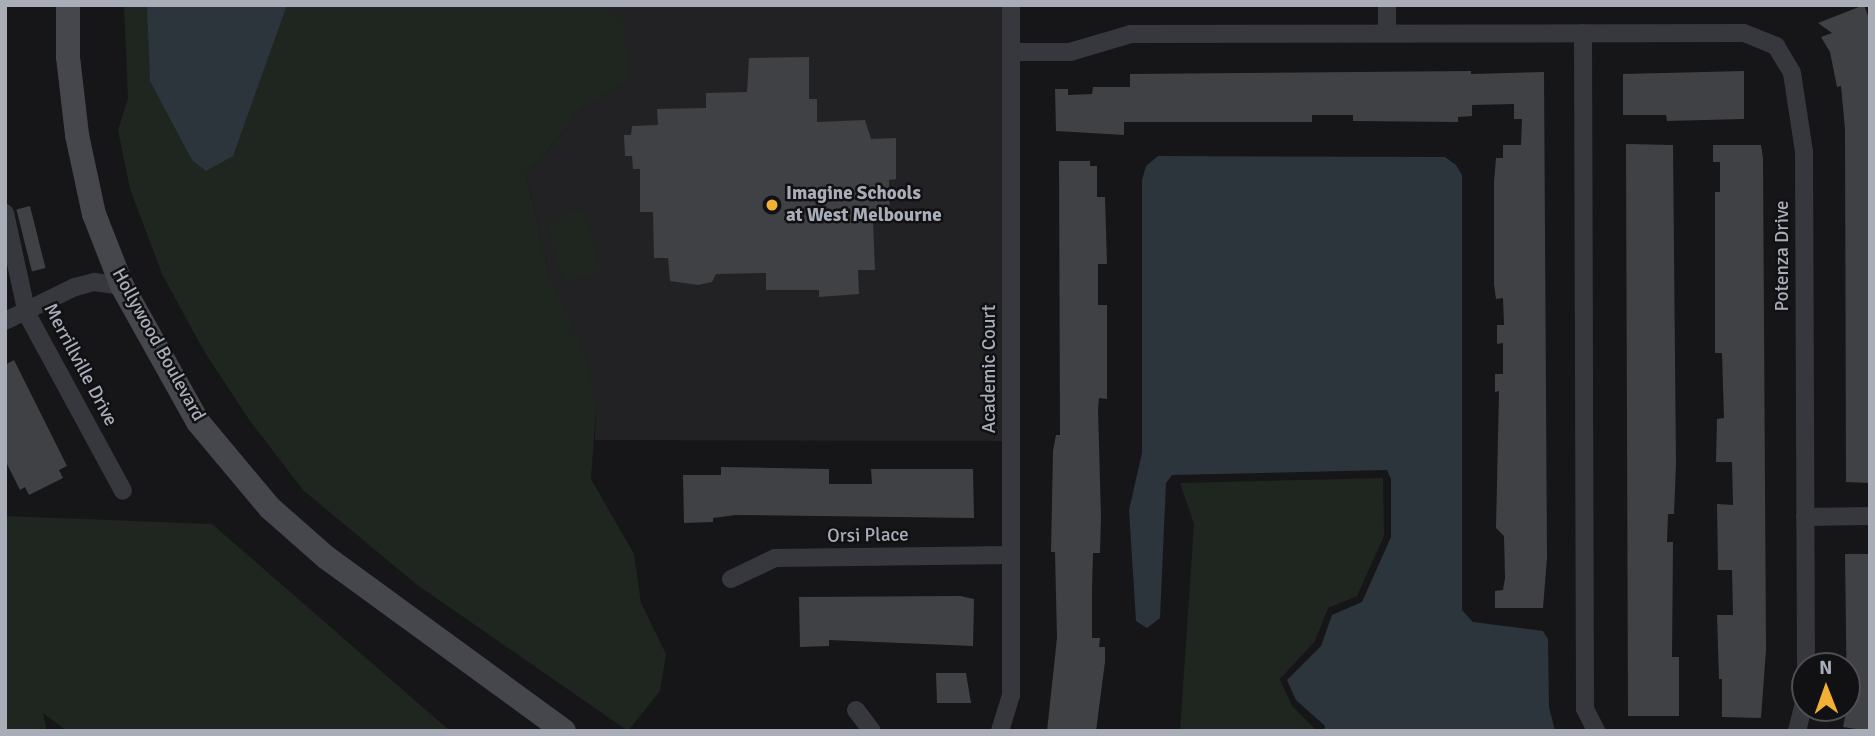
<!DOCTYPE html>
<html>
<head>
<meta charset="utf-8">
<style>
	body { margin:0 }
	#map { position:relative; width:1875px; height:736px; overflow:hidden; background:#161618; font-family:Signika,sans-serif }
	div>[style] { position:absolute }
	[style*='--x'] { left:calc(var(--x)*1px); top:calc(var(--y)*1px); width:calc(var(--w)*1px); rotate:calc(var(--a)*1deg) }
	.built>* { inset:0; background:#222225 }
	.green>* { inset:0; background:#1e261f; transform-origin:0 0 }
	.water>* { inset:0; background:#2c353c }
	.building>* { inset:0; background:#404145; transform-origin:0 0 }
	.street>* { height:18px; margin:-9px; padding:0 9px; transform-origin:9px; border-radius:9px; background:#37383d }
	.secondary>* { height:24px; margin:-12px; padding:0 12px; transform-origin:12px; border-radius:12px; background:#45474d }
	.dots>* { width:19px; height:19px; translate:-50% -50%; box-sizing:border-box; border:4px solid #111113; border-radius:50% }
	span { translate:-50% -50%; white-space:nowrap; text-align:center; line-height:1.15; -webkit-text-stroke:5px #111113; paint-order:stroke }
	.poi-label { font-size:19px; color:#a8adb8; font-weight:700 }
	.left { translate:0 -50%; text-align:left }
	.street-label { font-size:19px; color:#a8adb8 }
	.frame { position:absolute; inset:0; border:7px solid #a8adb8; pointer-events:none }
	.north { position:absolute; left:1791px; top:652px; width:70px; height:70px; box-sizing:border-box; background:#111113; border:2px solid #4d4f55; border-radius:50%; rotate:359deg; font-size:19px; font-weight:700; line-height:28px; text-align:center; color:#a8adb8 }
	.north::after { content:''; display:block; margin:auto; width:24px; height:32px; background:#f2b134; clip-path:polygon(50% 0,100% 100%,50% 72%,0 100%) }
</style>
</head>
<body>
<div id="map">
	<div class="built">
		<i style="clip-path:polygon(604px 5px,1013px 5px,1011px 441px,595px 440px,596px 410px,551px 281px,526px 175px,583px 108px,629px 80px)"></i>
	</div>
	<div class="green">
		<i style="clip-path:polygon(124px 5px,604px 5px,623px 22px,630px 80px,583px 108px,526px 175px,551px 281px,587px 357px,596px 410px,591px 479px,634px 554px,641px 603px,666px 654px,660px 691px,628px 731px,416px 584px,303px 490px,250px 421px,204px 351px,162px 274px,130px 189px,118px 130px,128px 98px)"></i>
		<i style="left:583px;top:209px;width:65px;height:40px;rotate:73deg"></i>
		<i style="clip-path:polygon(1383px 478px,1384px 536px,1357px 596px,1328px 608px,1315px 641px,1280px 679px,1292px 706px,1317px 731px,1180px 731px,1194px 524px,1180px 483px)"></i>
		<i style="clip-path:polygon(5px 516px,212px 524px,450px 731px,67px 731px,43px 713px,47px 731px,5px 731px)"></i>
	</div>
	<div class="water">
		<i style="clip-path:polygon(147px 5px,287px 5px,233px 156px,206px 171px,192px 160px,150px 81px)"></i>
		<i style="clip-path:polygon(1158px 156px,1445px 157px,1456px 165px,1462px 175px,1462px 610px,1473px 622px,1543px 631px,1548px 639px,1549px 707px,1555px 731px,1324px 731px,1325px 726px,1296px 700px,1287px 680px,1321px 646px,1332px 615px,1362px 602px,1391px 537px,1391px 479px,1387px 470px,1172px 475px,1166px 483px,1160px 618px,1147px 628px,1136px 621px,1129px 510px,1142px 453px,1142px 180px,1146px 166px)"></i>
	</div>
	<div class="building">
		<i style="clip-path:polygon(1864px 5px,1870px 21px,1870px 483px,1846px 482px,1845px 129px,1841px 86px,1837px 87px,1830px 52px,1821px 37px,1832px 33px,1818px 23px)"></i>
		<i style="clip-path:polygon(809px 57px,809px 99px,817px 99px,817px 122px,865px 120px,871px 139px,896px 138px,896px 179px,889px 180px,890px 220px,873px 221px,875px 270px,858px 270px,859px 294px,819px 297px,819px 290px,766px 290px,766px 273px,716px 274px,712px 282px,698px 285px,670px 281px,668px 258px,654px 258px,653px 212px,640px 212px,640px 169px,633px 169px,632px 156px,625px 156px,624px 135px,631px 135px,632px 126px,658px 125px,657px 109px,706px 108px,706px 93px,747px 92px,749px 58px)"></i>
		<i style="clip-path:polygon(1471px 71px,1471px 74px,1544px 72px,1547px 558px,1543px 608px,1495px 608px,1495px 591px,1503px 590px,1505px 578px,1504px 536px,1496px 528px,1499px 391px,1495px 392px,1495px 374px,1503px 374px,1503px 343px,1497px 344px,1497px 325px,1504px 325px,1503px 298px,1496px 299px,1494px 284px,1494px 182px,1496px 158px,1503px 158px,1503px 145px,1521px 145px,1522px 119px,1514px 119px,1514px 104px,1472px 105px,1472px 116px,1458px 117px,1458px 122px,1353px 121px,1353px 115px,1312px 115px,1312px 122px,1124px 122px,1124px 135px,1056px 131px,1055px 89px,1068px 89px,1068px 95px,1092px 94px,1093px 87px,1130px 87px,1130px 74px)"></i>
		<i style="clip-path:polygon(1744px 71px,1744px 119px,1667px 121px,1666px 115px,1623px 115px,1623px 74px)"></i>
		<i style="clip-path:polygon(1626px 144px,1673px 145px,1676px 464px,1674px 514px,1668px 514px,1667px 542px,1673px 542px,1672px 657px,1679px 657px,1679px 716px,1628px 716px)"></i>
		<i style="clip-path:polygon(1713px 145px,1761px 145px,1763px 158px,1766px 650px,1761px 718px,1722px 717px,1722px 679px,1719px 679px,1717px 615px,1733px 615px,1732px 570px,1718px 570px,1717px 504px,1733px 505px,1732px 462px,1716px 462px,1717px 419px,1724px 418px,1722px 353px,1715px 353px,1715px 192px,1720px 192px,1720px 162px,1713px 162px)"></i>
		<i style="clip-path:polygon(1059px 161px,1090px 161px,1090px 166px,1097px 166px,1097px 197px,1105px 197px,1107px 264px,1098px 264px,1098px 305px,1107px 305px,1107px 399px,1099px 398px,1098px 409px,1101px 517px,1100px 553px,1093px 553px,1092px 589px,1092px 638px,1100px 638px,1099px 647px,1105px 647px,1105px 662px,1096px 731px,1047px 731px,1057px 638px,1055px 552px,1051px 552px,1053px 451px,1056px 435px,1060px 435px)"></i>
		<i style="left:30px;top:206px;width:64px;height:14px;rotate:76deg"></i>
		<i style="clip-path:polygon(14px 360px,67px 466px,59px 470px,63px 478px,29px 495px,25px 487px,20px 490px,5px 460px,5px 365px)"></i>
		<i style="clip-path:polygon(721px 467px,829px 469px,829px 484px,872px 484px,871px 469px,973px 469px,974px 518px,736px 515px,713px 518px,713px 522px,684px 523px,683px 475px,721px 475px)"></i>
		<i style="clip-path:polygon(1845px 554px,1870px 554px,1870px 731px,1843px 727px,1847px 708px)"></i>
		<i style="clip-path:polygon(960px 596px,974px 599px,973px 646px,829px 640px,829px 646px,800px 647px,799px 597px)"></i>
		<i style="clip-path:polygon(936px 673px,966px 673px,971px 703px,937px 703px)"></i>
	</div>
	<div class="street">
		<i style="--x:1387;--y:5;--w:28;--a:90"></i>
		<i style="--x:1583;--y:33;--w:676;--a:89.83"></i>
		<i style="--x:1585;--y:709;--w:25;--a:63"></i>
		<i style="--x:1011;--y:52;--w:59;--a:0"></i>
		<i style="--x:1070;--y:52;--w:64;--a:-16.4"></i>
		<i style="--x:1131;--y:34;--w:613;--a:-0.09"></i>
		<i style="--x:1744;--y:33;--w:35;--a:22"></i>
		<i style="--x:1776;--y:46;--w:31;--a:59"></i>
		<i style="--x:1792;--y:73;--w:79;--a:81.3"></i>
		<i style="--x:1804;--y:151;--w:515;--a:89.78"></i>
		<i style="--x:5;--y:213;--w:103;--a:77.7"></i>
		<i style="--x:27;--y:314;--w:201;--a:61.5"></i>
		<i style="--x:5;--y:321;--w:78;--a:-25.9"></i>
		<i style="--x:75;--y:287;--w:20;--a:-15"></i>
		<i style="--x:94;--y:282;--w:28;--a:8"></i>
		<i style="--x:1805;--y:517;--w:65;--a:-0.9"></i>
		<i style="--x:731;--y:579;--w:49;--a:-25.5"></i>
		<i style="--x:775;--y:558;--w:236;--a:-0.7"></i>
		<i style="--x:856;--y:710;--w:26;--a:53"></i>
		<i style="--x:1000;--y:731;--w:37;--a:-73"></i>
		<i style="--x:1011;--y:696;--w:691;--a:-90"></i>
		<i style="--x:1797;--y:731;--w:34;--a:-76"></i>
	</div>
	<div class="secondary">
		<i style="--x:68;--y:5;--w:52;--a:90"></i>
		<i style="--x:68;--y:57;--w:79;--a:83.4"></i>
		<i style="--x:77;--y:135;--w:81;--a:77.9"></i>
		<i style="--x:94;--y:214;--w:77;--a:68.7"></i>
		<i style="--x:122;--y:286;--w:156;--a:60.8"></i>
		<i style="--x:198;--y:422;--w:112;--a:50.1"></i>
		<i style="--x:270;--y:508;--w:76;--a:41.3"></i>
		<i style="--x:327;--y:558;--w:293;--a:36.1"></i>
	</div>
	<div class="dots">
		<i style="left:772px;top:205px;background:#f2b134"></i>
	</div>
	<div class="poi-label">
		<span class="left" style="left:786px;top:205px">Imagine Schools<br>at West Melbourne</span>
	</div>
	<div class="street-label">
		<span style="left:1783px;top:256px;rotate:-90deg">Potenza Drive</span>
		<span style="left:158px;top:345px;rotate:61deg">Hollywood Boulevard</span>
		<span style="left:80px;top:365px;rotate:62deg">Merrillville Drive</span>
		<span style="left:990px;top:369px;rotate:-90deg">Academic Court</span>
		<span style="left:868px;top:536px;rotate:-1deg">Orsi Place</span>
	</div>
	<div class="frame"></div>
	<div class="north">N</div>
</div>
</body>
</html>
